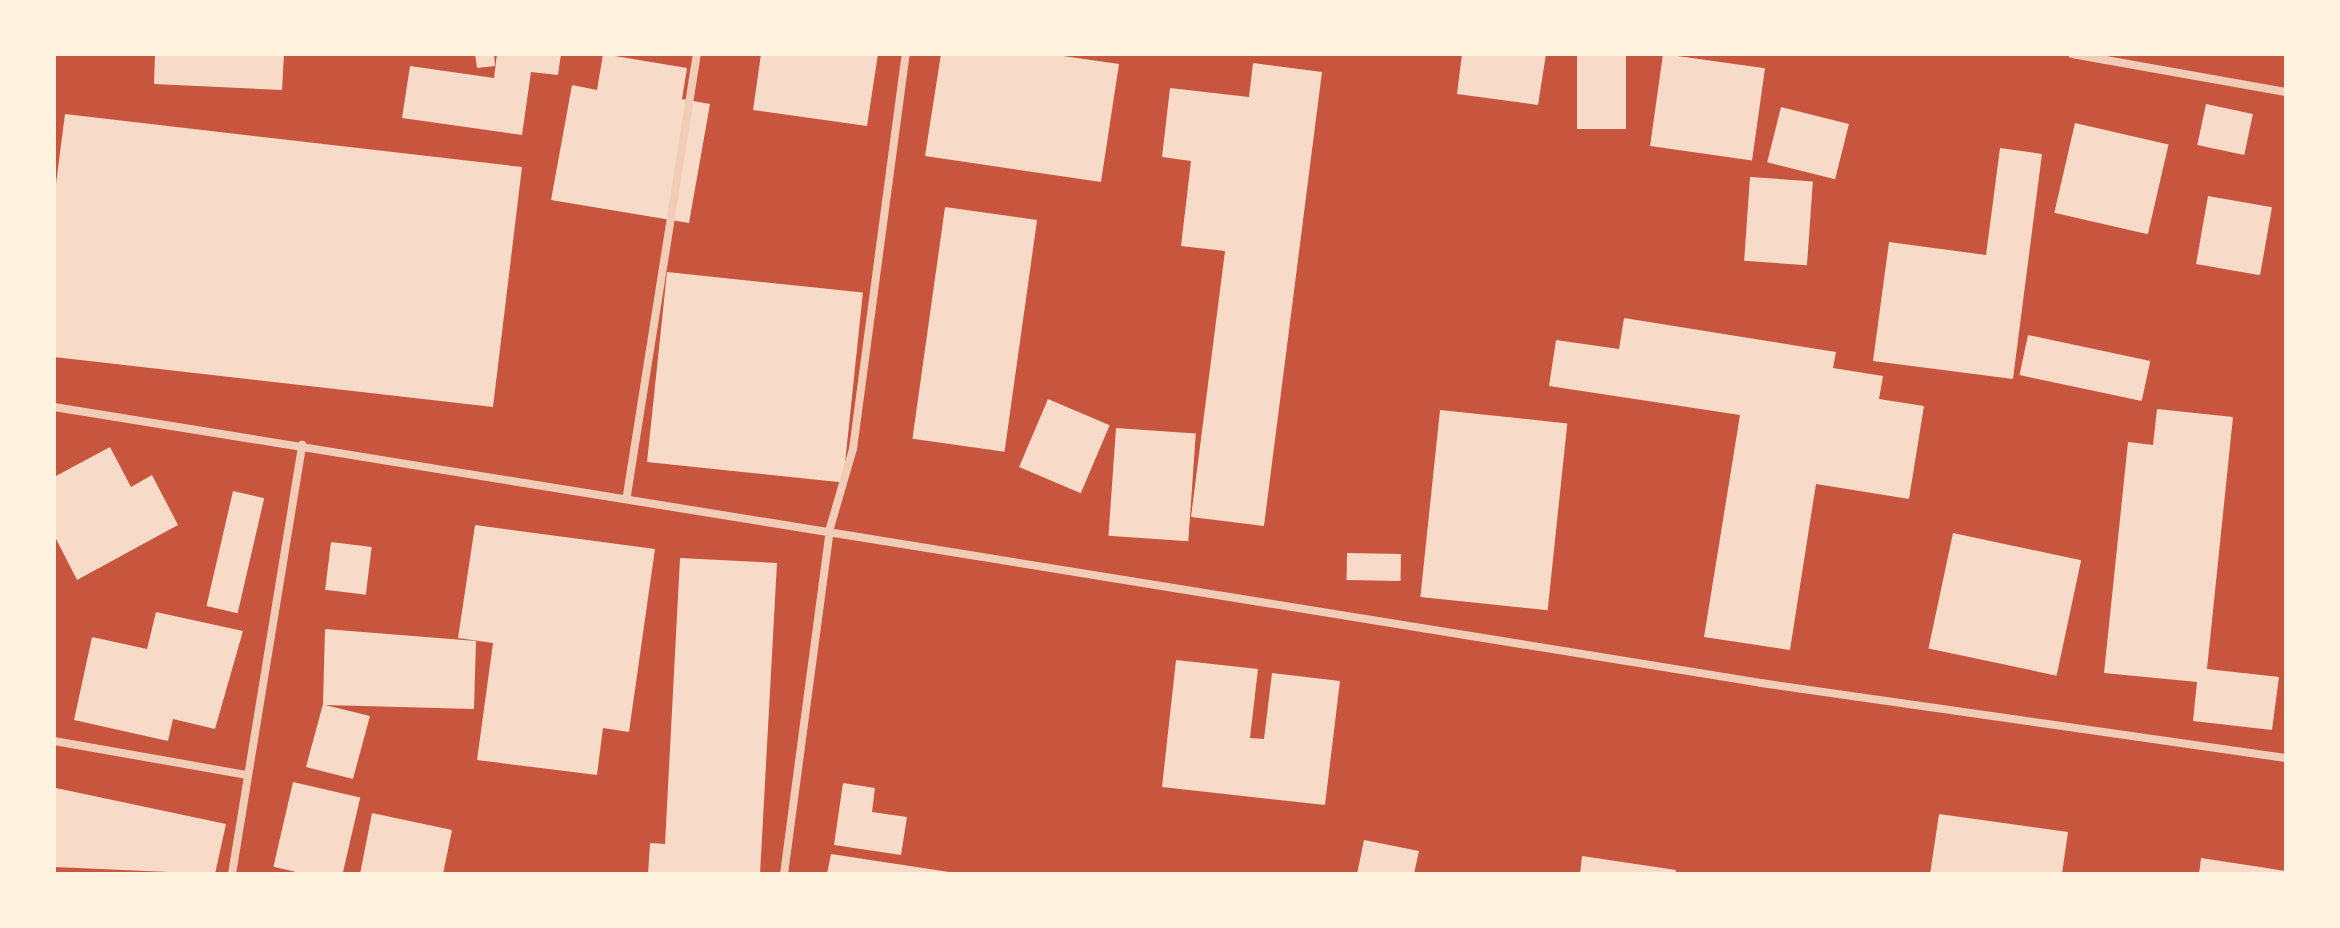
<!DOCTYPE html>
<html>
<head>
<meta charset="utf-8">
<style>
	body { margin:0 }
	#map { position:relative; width:2340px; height:928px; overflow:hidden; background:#c8553d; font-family:Signika,sans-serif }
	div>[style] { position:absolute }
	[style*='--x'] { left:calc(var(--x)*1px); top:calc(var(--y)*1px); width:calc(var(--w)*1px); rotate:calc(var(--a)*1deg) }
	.building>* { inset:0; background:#f7dbc8; transform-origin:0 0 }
	.minor>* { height:8px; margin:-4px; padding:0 4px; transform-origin:4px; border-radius:4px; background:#f1ccb7 }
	span { translate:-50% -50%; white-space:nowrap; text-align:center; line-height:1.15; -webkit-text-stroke:7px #fff3e0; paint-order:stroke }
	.frame { position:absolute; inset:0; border:56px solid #fff3e0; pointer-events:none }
</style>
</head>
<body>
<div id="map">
	<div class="building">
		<i style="clip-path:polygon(155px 54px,284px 54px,282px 90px,154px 84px)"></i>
		<i style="clip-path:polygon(475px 54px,494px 54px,495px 66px,477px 68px)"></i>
		<i style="clip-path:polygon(497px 54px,561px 54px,558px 75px,531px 72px,522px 135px,402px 118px,410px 66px,494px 78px)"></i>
		<i style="clip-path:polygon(603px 54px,687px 68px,682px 99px,710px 104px,689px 223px,551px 200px,572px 85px,597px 90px)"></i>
		<i style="clip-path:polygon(761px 54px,878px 54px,867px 126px,753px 110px)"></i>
		<i style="clip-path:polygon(941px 54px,1049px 54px,1119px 64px,1101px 182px,925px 156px)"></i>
		<i style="clip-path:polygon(1462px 54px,1546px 54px,1538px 105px,1457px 94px)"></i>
		<i style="left:1577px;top:54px;width:49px;height:75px"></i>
		<i style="left:1663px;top:54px;width:103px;height:93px;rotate:8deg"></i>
		<i style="clip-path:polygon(1253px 63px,1322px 72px,1264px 526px,1191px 517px,1225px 251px,1181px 246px,1191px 161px,1162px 157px,1170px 88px,1249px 97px)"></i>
		<i style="left:2206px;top:104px;width:48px;height:42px;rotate:12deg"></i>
		<i style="left:1781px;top:107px;width:70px;height:57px;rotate:14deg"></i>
		<i style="clip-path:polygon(65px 114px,522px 167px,493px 407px,54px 357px,54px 199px)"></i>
		<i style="left:2075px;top:123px;width:96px;height:92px;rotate:13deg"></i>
		<i style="clip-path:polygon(2000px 148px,2042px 154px,2013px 379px,1873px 361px,1889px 242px,1986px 255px)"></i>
		<i style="left:1750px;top:177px;width:63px;height:84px;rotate:4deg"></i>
		<i style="left:2208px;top:196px;width:65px;height:69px;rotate:10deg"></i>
		<i style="left:945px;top:207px;width:93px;height:234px;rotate:8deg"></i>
		<i style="left:667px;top:272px;width:197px;height:191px;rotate:6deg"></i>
		<i style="clip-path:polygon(1624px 318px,1836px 352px,1833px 368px,1883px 376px,1879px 399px,1924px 406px,1909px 499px,1816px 484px,1790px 650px,1704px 637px,1740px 415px,1549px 386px,1556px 340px,1619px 349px)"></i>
		<i style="left:2028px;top:335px;width:125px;height:41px;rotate:12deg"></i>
		<i style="left:1048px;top:399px;width:67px;height:74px;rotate:23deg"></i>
		<i style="clip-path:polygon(2157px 409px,2233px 417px,2207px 669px,2279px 677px,2272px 730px,2193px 721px,2197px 682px,2104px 673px,2128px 442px,2153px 445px)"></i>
		<i style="left:1440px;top:410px;width:128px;height:188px;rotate:6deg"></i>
		<i style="left:1116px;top:428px;width:80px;height:108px;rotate:4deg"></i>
		<i style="clip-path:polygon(110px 447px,131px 487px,152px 475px,178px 525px,77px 580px,54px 535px,54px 477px)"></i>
		<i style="left:233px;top:491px;width:32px;height:118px;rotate:13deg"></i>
		<i style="clip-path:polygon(475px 525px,655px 549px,629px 732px,603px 728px,597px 775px,477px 760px,493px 643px,458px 638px)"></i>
		<i style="left:1953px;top:533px;width:131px;height:118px;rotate:12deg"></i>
		<i style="left:331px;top:542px;width:41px;height:48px;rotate:7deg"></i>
		<i style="left:1347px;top:553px;width:54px;height:27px;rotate:1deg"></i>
		<i style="clip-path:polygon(680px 558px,777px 563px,760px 874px,648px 874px,650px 843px,665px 844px)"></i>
		<i style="clip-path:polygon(156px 612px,243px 631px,215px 729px,173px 719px,168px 741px,74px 720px,92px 637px,147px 649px)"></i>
		<i style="clip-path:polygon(325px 629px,476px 641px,474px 709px,325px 705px,370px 716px,353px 779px,306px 767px,323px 704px)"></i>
		<i style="clip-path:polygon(1176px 660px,1258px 669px,1250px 738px,1264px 739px,1272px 673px,1340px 681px,1325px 805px,1162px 787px)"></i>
		<i style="left:293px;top:782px;width:69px;height:87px;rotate:13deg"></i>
		<i style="clip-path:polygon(843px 783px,875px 788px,872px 812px,907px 817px,901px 855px,834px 845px)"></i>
		<i style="clip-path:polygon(56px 788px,226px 824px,215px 874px,54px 867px)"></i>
		<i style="clip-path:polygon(372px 813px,452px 830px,443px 874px,360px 874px)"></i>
		<i style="clip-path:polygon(1939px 814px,2068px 832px,2062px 874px,1930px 874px)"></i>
		<i style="clip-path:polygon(1364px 840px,1419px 851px,1414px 874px,1357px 874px)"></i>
		<i style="clip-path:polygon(831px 854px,949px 872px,949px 874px,827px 874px)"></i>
		<i style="clip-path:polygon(1582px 856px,1676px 870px,1676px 874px,1580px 874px)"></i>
		<i style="clip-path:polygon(2201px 858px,2286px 871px,2286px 874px,2199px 874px)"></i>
	</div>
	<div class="minor">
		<i style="--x:2072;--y:54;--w:217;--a:10.1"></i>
		<i style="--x:54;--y:407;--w:1729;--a:9.18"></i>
		<i style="--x:1761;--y:683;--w:530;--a:8.13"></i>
		<i style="--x:627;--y:495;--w:447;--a:-81"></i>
		<i style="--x:54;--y:741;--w:195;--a:10"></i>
		<i style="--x:232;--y:874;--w:435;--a:-80.7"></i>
		<i style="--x:784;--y:874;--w:349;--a:-82.4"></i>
		<i style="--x:830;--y:528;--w:82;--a:-73.8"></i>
		<i style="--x:853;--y:449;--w:399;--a:-82.4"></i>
	</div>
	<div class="frame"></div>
</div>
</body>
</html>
